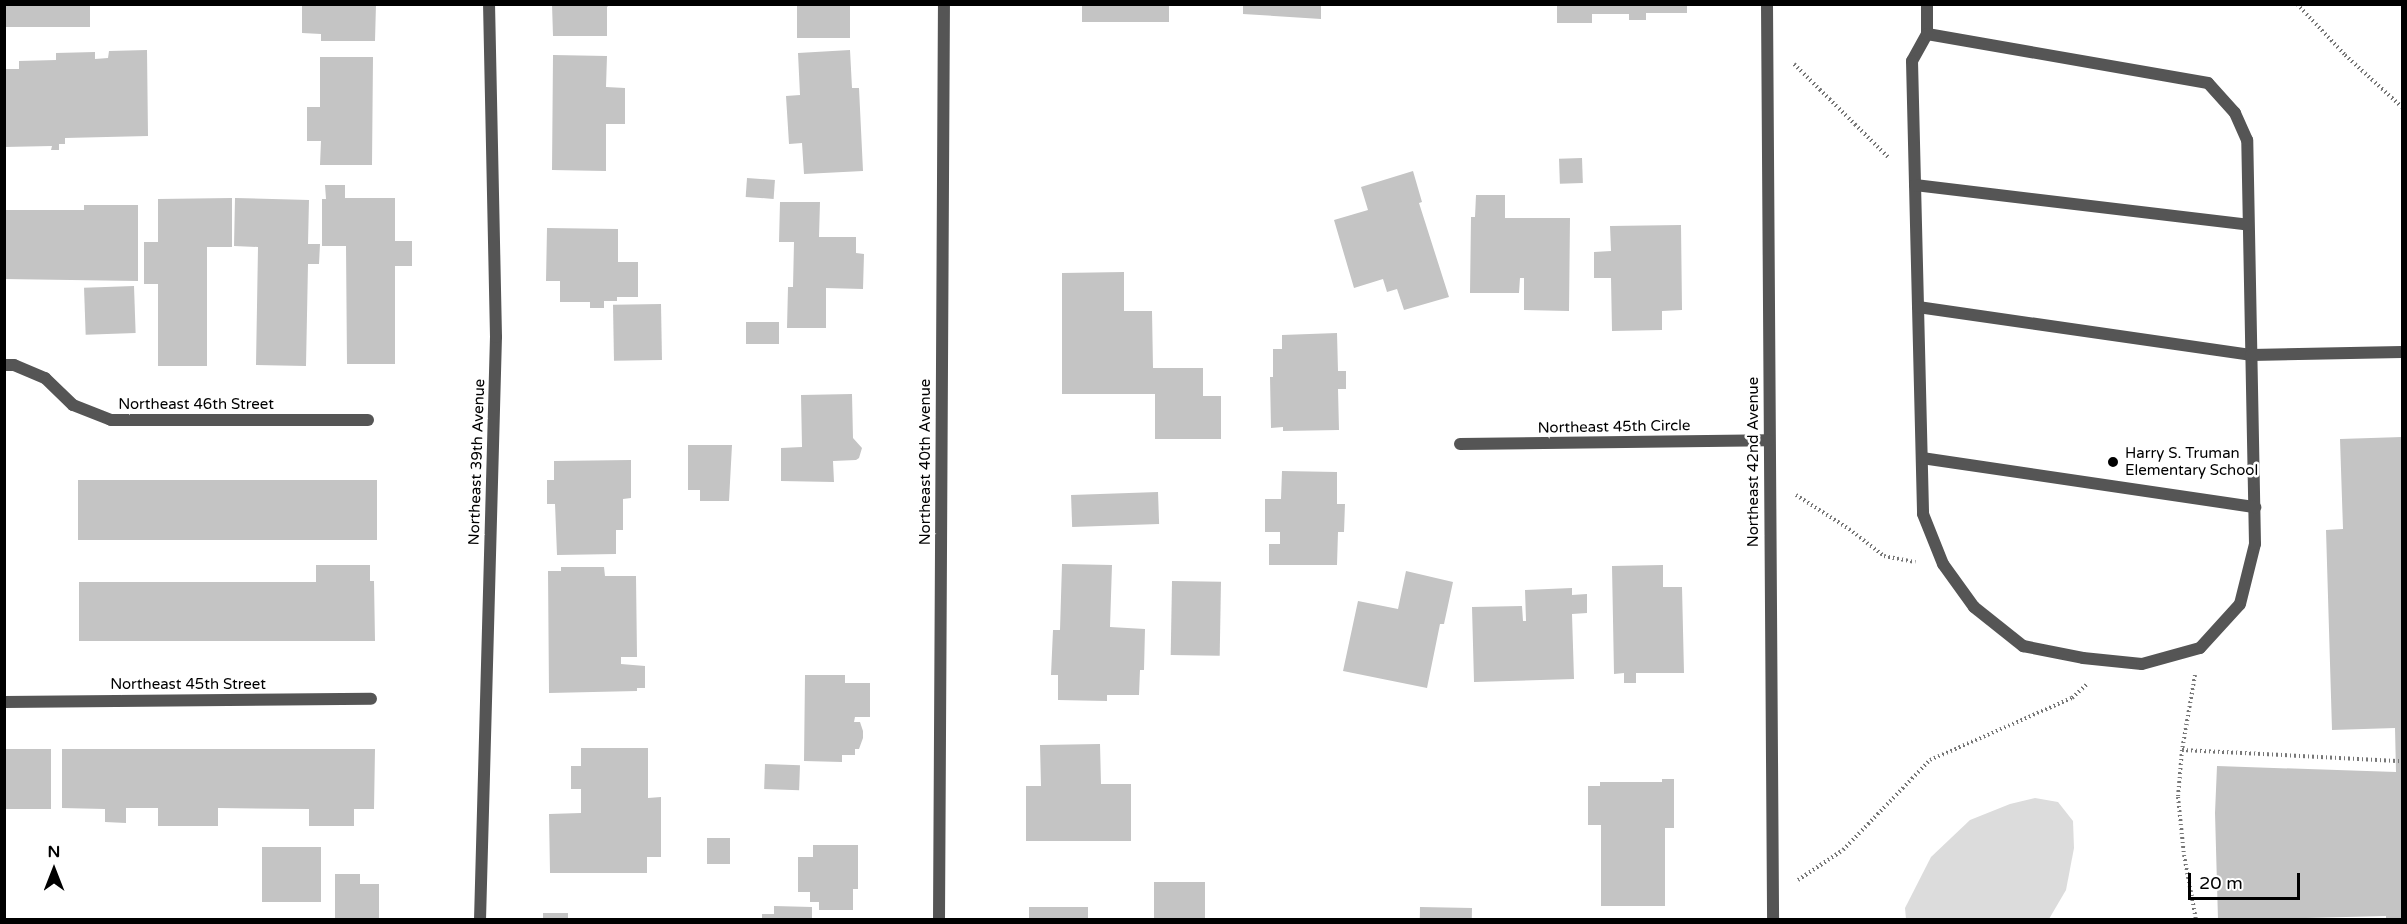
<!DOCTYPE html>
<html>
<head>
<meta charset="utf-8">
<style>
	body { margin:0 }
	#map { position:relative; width:2407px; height:924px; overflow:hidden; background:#fff; font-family:"Varela Round",sans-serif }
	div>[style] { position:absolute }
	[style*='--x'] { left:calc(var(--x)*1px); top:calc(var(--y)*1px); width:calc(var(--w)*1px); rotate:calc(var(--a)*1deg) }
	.green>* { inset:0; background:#dcdcdc }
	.building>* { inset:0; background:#c4c4c4; transform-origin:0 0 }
	.path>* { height:4px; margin-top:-2px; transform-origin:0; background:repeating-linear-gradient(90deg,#777 0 1.5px,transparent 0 4.5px) }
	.service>* { height:12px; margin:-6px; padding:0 6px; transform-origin:6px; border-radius:6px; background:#555 }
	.minor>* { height:12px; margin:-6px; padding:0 6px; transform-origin:6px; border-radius:6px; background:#555 }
	.tertiary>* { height:12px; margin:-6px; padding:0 6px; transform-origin:6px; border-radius:6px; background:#555 }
	.dots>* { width:16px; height:16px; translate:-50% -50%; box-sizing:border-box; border:3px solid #fff; border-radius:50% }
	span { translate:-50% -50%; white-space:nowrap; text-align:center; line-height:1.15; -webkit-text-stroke:5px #fff; paint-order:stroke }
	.street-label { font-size:15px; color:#000 }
	.poi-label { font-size:15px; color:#000 }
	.left { translate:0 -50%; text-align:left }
	.frame { position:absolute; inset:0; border:6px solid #000; pointer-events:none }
	.north { position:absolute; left:24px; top:840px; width:60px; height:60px; -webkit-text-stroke:4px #fff; paint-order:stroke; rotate:0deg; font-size:16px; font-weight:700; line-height:24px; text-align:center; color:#000 }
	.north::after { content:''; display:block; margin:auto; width:21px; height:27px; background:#000; clip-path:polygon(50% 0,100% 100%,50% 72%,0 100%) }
	.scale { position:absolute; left:2188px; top:873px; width:112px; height:27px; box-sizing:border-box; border:3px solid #000; border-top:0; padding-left:8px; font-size:18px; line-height:21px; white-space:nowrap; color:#000; -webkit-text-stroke:4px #fff; paint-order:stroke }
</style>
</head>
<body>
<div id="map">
	<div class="green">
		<i style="clip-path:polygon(2035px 798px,2058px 802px,2073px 821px,2074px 848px,2066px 890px,2049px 919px,1906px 919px,1905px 908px,1931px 857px,1970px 820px,2010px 804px)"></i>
	</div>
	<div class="building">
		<i style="left:4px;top:4px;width:86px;height:23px"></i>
		<i style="clip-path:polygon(302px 4px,376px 4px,375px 41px,321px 41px,321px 34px,302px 33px)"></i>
		<i style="clip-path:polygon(552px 4px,610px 4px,607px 7px,607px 36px,553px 36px)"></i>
		<i style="left:797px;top:4px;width:53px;height:34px"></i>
		<i style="left:1082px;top:4px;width:87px;height:18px"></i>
		<i style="clip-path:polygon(1243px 4px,1321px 4px,1321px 19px,1243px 14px)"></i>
		<i style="clip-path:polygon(1557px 4px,1687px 4px,1687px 13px,1646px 13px,1646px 20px,1629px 20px,1629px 14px,1592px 14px,1592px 23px,1557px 23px)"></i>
		<i style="clip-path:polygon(147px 50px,148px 136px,65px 138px,65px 144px,59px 144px,59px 150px,51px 150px,52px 146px,4px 147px,4px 69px,19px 69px,19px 61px,56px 60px,56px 53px,95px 52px,95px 59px,108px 58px,109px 51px)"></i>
		<i style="clip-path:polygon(850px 50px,852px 88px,859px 88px,863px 171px,804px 174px,802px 143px,789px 144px,786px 96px,800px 95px,798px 53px)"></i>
		<i style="clip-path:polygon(553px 55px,607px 56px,606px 87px,625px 88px,625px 124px,606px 124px,606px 171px,552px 170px)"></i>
		<i style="clip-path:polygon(320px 57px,373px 57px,372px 165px,320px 165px,321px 141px,307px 141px,307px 107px,320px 107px)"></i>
		<i style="left:1582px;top:158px;width:25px;height:23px;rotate:88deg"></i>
		<i style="clip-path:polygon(1413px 171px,1422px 202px,1419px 203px,1449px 297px,1404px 310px,1397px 289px,1387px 292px,1383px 279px,1354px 288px,1334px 220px,1368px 210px,1361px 187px)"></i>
		<i style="left:747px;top:178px;width:28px;height:19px;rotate:4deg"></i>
		<i style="clip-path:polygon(325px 185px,345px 185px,345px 198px,395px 198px,395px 241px,412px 241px,412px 266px,395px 266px,395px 364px,347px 364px,346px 246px,322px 246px,322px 199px,326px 199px)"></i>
		<i style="clip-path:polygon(1476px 195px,1505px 195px,1505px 218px,1570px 218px,1569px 311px,1524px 310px,1524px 278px,1520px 278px,1519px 293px,1470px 293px,1471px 217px,1475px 217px)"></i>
		<i style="clip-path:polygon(232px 198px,232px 247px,207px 247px,207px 366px,158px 366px,158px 284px,144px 284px,144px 242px,158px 242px,158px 199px)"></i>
		<i style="clip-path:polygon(235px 198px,309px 200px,308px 244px,320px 244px,319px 264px,308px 264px,306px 366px,256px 365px,258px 247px,234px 246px)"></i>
		<i style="clip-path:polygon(780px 202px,820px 202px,819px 237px,856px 237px,856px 253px,864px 254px,863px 289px,826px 288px,826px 328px,787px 328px,788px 287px,793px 287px,794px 242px,779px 242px)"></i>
		<i style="clip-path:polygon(84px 205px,138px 205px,138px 281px,4px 279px,4px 210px,84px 210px)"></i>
		<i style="clip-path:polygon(1681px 225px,1682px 310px,1662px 311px,1662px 330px,1612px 331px,1611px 278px,1594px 278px,1594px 252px,1611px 251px,1610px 226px)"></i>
		<i style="clip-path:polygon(547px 228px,618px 229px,618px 262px,638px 262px,638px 297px,617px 297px,617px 301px,604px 301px,604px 308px,590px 308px,590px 302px,560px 302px,560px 281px,546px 281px)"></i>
		<i style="clip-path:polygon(1124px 272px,1124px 311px,1152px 311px,1153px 368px,1203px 368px,1203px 396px,1221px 396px,1221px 439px,1155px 439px,1155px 394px,1062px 394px,1062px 273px)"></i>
		<i style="left:134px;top:286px;width:47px;height:50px;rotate:88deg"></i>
		<i style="left:661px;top:304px;width:56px;height:48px;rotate:89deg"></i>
		<i style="left:746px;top:322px;width:33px;height:22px"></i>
		<i style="clip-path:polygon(1337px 333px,1338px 371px,1346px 371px,1346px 389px,1338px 389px,1339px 430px,1283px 431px,1283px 427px,1271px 428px,1270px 377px,1273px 377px,1273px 349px,1282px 349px,1282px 335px)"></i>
		<i style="clip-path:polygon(852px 394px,853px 438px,862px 448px,859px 458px,856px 460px,833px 461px,834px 482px,781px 481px,781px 448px,802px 447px,801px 395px)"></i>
		<i style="clip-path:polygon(2402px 437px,2402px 920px,2386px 920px,2386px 916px,2218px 920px,2215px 813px,2217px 766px,2396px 772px,2395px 728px,2332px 730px,2326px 530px,2343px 529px,2340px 439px)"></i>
		<i style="clip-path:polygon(688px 445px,732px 445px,729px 501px,700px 501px,700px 490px,688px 490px)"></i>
		<i style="clip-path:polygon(631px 460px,631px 498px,623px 499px,623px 530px,616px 530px,616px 554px,557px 555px,555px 504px,547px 504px,547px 480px,554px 480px,554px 461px)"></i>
		<i style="clip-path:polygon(1282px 471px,1337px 472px,1337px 504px,1345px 504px,1344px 532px,1338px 532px,1337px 565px,1269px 565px,1269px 544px,1280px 544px,1280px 532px,1265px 532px,1265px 499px,1281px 499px)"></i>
		<i style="left:78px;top:480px;width:299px;height:60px"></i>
		<i style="left:1158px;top:492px;width:32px;height:87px;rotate:88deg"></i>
		<i style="clip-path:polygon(1062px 564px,1112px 565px,1110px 627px,1145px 629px,1144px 670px,1140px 670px,1139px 695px,1107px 695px,1107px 701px,1058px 700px,1058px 675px,1051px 675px,1053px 630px,1060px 630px)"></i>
		<i style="clip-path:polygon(316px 565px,370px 565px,370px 581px,374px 581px,375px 641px,79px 641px,79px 582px,316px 582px)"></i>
		<i style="clip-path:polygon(1663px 565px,1663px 587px,1682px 587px,1684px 673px,1636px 673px,1636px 683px,1624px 683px,1624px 673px,1614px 674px,1612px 566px)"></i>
		<i style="clip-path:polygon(561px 567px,604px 567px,605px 576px,636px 576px,637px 657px,621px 657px,621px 664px,645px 666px,645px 688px,637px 688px,637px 691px,549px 693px,548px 571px,561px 571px)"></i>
		<i style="clip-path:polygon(1406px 571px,1453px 582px,1444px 624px,1440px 624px,1427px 688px,1343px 671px,1358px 601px,1398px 609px)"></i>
		<i style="left:1172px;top:581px;width:49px;height:74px;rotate:1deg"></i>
		<i style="clip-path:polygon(1572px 588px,1572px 595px,1587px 594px,1587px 613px,1572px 614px,1574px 679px,1474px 682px,1472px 607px,1522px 606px,1523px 621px,1526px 621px,1525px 590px)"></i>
		<i style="clip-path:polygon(805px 675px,845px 675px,845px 683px,870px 683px,870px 717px,855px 717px,854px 722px,860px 722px,863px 731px,863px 738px,859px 749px,855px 749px,855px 755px,842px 755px,842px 762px,804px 761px)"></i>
		<i style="clip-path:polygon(1100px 744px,1101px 784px,1131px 784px,1131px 841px,1026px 841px,1026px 786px,1041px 786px,1040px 745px)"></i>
		<i style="clip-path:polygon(581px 748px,648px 748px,648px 798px,661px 797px,661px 857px,647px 857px,647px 873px,550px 873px,549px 814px,581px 813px,581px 789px,571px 789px,571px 766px,581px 766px)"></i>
		<i style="left:4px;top:749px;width:47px;height:60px"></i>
		<i style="clip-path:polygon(62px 749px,375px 749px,374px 809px,354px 809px,354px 826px,309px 826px,309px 809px,218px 808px,218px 826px,158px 826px,158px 808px,126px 808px,126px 823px,105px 822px,105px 809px,62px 808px)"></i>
		<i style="left:765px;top:764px;width:35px;height:25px;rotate:2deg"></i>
		<i style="clip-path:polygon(1662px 779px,1674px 779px,1674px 828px,1665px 828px,1665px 906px,1601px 906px,1601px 825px,1588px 825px,1588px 786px,1600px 786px,1600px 782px,1662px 782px)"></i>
		<i style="left:707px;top:838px;width:23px;height:26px"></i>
		<i style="clip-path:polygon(813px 845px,858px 845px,858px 889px,853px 889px,853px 910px,819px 910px,819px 902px,810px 902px,810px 892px,798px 892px,798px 857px,813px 857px)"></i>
		<i style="left:262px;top:847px;width:59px;height:55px"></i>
		<i style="clip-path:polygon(335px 874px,360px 874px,360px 884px,379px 884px,379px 920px,335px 920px)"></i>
		<i style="left:1154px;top:882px;width:51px;height:38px"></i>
		<i style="clip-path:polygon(774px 906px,812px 907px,812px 920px,762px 920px,762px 914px,774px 914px)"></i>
		<i style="left:1029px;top:907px;width:59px;height:13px"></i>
		<i style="left:1420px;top:907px;width:52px;height:13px;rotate:1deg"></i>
		<i style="left:543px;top:913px;width:25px;height:7px"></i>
	</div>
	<div class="path">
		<i style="--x:2297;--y:4;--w:70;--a:46.7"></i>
		<i style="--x:2345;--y:55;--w:77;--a:42.4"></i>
		<i style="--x:1794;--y:64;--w:134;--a:44.7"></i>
		<i style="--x:1796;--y:495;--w:63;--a:32.7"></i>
		<i style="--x:1849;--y:529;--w:44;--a:37.6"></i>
		<i style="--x:1884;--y:556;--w:32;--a:11"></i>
		<i style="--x:2195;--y:675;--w:76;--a:99.8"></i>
		<i style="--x:2182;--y:750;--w:47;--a:94.9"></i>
		<i style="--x:2178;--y:797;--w:58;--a:84.1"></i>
		<i style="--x:2184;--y:855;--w:66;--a:79.5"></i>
		<i style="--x:2182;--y:750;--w:220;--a:2.9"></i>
		<i style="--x:1798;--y:880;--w:54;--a:-33.7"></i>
		<i style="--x:1843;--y:850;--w:125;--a:-46"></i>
		<i style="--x:1930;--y:760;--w:155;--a:-23.6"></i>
		<i style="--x:2072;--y:698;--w:21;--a:-43"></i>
	</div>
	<div class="service">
		<i style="--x:1927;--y:4;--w:30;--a:90"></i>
		<i style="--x:1927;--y:34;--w:31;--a:119"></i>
		<i style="--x:1912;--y:61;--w:453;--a:88.6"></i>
		<i style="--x:1923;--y:514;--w:54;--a:68.2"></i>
		<i style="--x:1943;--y:564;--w:53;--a:54.2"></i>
		<i style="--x:1974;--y:607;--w:63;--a:38.5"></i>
		<i style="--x:2023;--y:646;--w:61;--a:11.3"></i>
		<i style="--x:2083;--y:658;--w:59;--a:5.8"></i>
		<i style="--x:2142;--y:664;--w:60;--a:-15.4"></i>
		<i style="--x:2200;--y:648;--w:59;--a:-47.7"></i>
		<i style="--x:2240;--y:604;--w:62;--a:-76"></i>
		<i style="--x:2255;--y:544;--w:404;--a:-91.1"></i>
		<i style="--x:2247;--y:140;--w:30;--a:-114"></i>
		<i style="--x:2235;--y:113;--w:40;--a:-132"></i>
		<i style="--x:2208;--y:83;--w:285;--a:-170.1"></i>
		<i style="--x:1915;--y:185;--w:335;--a:6.8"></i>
		<i style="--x:1918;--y:307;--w:336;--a:8.2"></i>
		<i style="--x:2251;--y:355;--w:151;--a:-1.1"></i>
		<i style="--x:1922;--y:458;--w:337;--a:8.4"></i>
	</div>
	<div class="minor">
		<i style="--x:1767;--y:4;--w:916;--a:89.62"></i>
		<i style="--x:4;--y:365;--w:10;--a:0"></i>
		<i style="--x:14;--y:365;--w:34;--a:23"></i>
		<i style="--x:45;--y:378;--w:39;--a:44"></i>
		<i style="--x:73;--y:405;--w:41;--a:21.5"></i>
		<i style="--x:111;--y:420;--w:257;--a:0"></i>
		<i style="--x:1460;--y:444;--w:308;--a:-0.7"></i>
		<i style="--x:4;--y:702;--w:367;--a:-0.5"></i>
		<i style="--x:480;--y:920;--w:583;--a:-88.43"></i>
		<i style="--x:496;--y:337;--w:333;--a:-91.2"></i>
	</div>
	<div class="tertiary">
		<i style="--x:939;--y:920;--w:916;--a:-89.69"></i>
	</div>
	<div class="dots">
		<i style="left:2113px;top:462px;background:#000"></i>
	</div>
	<div class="street-label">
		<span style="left:196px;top:405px">Northeast 46th Street</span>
		<span style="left:1614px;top:427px;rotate:-1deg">Northeast 45th Circle</span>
		<span style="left:477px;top:462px;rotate:-88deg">Northeast 39th Avenue</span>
		<span style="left:926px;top:462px;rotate:-90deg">Northeast 40th Avenue</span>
		<span style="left:1754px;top:462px;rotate:-90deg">Northeast 42nd Avenue</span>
		<span style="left:188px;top:685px">Northeast 45th Street</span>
	</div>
	<div class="poi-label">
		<span class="left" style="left:2125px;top:462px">Harry S. Truman<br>Elementary School</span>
	</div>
	<div class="frame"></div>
	<div class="north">N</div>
	<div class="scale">20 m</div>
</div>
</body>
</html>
